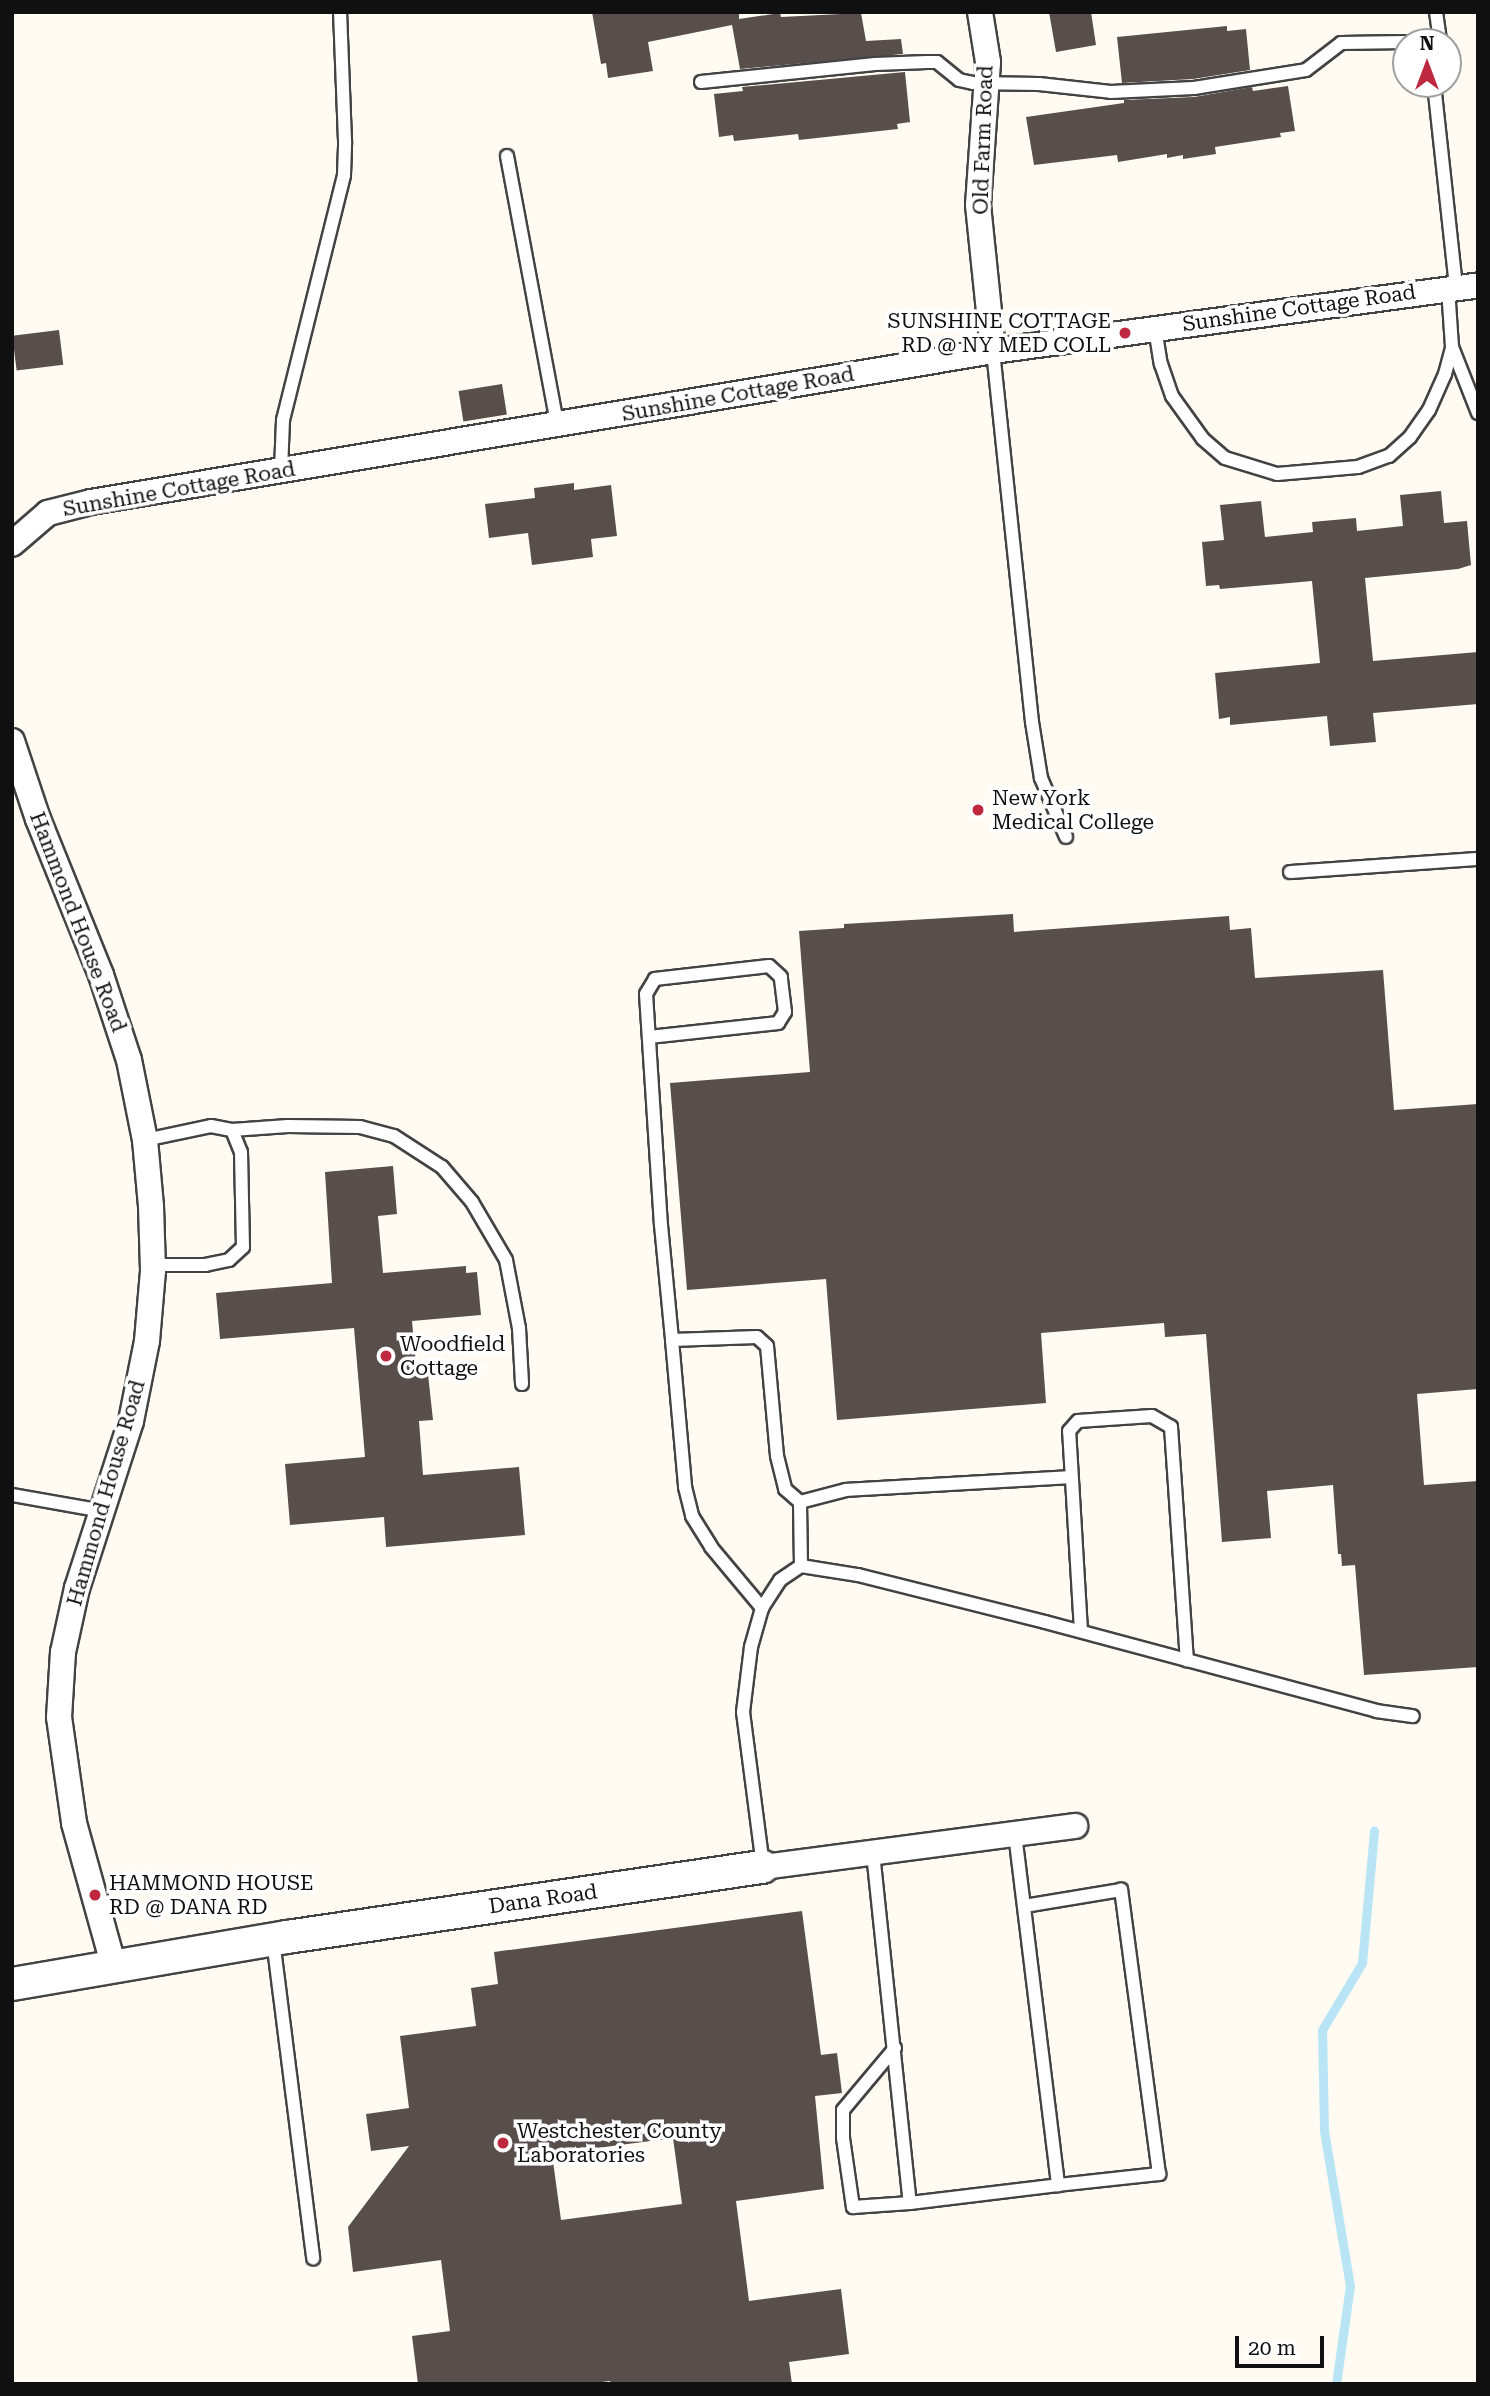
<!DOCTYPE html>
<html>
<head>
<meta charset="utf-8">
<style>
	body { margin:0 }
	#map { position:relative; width:1490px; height:2396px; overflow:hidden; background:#fffbf2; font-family:"Roboto Serif",serif }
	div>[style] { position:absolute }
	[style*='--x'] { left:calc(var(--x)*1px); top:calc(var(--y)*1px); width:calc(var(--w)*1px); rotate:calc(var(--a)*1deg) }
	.stream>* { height:9px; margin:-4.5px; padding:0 4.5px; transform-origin:4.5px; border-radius:4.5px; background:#b8e4f5 }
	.building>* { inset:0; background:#584f4c; transform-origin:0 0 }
	.roads { filter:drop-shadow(2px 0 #434343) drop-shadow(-2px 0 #434343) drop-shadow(0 2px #434343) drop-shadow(0 -2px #434343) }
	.service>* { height:12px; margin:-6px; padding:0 6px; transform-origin:6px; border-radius:6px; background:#fff }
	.minor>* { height:24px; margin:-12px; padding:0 12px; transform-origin:12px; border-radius:12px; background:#fff }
	.tertiary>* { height:32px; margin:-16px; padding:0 16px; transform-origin:16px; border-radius:16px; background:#fff }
	.dots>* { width:19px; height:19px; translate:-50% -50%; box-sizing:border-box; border:4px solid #fff; border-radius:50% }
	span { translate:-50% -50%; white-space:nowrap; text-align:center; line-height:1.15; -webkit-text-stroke:7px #fff; paint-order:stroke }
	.street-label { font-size:21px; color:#101010 }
	.poi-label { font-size:21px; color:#101010 }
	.right { translate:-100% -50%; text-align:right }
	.left { translate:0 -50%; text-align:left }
	.frame { position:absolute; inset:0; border:14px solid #101010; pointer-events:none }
	.north { position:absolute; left:1392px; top:28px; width:70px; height:70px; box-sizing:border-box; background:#fff; border:2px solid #9f9f9f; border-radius:50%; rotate:0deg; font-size:19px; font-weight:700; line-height:28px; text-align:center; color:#101010 }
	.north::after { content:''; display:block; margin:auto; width:24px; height:32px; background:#be293f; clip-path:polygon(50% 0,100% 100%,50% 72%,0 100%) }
	.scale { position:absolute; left:1235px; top:2336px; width:89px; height:32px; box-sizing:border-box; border:4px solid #101010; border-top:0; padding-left:9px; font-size:21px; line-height:24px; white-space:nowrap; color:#101010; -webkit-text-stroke:5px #fff; paint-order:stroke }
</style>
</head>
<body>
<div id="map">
	<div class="stream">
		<i style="--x:1336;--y:2384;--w:99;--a:-81.9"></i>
		<i style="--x:1350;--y:2286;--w:158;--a:-99.5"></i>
		<i style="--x:1324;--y:2130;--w:100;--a:-91.1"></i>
		<i style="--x:1322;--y:2030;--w:78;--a:-59.2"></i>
		<i style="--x:1362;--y:1963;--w:133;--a:-84.8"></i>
	</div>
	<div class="building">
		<i style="clip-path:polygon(592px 12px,739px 12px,739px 19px,780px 13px,781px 17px,861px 13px,866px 41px,901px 39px,903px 54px,740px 69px,732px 25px,648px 42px,653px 71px,608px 78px,606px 63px,601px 64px)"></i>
		<i style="clip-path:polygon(1049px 12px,1091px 12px,1096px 45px,1056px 52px)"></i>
		<i style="clip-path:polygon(1227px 26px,1227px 31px,1246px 29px,1250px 70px,1193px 79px,1122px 83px,1117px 37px)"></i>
		<i style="clip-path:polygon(905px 72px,910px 122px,897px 124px,898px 129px,799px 140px,798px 134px,734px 141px,733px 135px,719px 137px,714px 94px,743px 91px,742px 87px)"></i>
		<i style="clip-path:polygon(1288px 86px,1295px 131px,1280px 133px,1281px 137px,1215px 147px,1216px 154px,1183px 159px,1183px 155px,1167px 158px,1167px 154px,1118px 162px,1117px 155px,1034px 165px,1026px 117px,1124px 103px,1124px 100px,1194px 97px,1252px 87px,1253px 91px)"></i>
		<i style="left:59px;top:330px;width:35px;height:47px;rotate:83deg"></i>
		<i style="left:502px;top:384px;width:31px;height:44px;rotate:81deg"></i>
		<i style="clip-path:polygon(574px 483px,574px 490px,611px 485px,617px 536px,591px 539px,593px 557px,532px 565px,528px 533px,489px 538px,485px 504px,535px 498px,534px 488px)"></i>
		<i style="clip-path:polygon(1441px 491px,1444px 523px,1467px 521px,1471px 565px,1458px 569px,1365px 578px,1373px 661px,1478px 652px,1478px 704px,1373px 713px,1376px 742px,1330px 746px,1327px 716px,1230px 725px,1230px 717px,1219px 719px,1215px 673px,1320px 663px,1312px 581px,1220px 589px,1219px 585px,1206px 586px,1202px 542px,1224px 540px,1220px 505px,1261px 501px,1265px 537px,1313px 532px,1312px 522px,1356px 518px,1357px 531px,1403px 526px,1400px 495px)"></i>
		<i style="clip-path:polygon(1013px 914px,1014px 932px,1229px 916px,1230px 930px,1251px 928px,1255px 978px,1383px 970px,1394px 1110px,1478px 1104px,1478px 1389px,1417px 1394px,1424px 1485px,1478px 1481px,1478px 1667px,1364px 1675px,1355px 1565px,1342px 1566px,1341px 1554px,1338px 1554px,1333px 1485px,1267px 1491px,1271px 1538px,1222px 1542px,1206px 1334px,1165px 1337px,1164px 1323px,1041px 1333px,1046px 1403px,837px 1420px,826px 1279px,687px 1290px,670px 1083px,810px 1072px,799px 931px,844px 928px,844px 924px)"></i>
		<i style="clip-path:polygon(393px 1166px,397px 1214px,378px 1216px,383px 1273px,466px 1266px,466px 1273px,477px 1272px,481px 1315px,412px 1321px,417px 1375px,428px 1374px,433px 1420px,419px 1421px,423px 1475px,519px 1467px,525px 1535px,386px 1547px,384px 1517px,290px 1525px,285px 1464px,365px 1457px,354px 1328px,220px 1339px,216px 1293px,332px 1283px,325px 1172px)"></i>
		<i style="clip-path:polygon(evenodd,802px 1911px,821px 2055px,837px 2053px,842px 2093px,815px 2096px,824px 2189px,736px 2201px,749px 2301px,841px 2289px,849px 2354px,789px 2362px,792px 2384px,611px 2384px,610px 2381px,586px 2384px,418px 2384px,412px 2336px,450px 2331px,441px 2260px,353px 2272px,348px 2227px,409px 2146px,371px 2151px,366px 2114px,409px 2108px,400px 2036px,476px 2026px,471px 1988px,498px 1984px,494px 1952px,802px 1911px,673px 2138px,682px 2204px,561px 2220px,552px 2154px,673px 2138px)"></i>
	</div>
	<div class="roads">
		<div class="service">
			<i style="--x:1436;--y:12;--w:30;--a:82"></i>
			<i style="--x:701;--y:82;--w:175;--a:-5.9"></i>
			<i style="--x:875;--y:64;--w:52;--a:-2.2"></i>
			<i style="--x:927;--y:62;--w:10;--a:0"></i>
			<i style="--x:937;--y:62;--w:28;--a:39"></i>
			<i style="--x:959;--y:80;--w:14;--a:12"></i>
			<i style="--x:973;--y:83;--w:66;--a:0.9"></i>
			<i style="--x:1039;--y:84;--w:72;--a:6.3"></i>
			<i style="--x:1111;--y:92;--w:83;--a:-2.8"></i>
			<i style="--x:1194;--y:88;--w:113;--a:-9.1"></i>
			<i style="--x:1306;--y:70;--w:44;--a:-37.6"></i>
			<i style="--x:1341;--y:43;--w:65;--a:-0.9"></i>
			<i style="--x:1434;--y:84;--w:204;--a:83.8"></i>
			<i style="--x:507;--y:156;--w:273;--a:79.4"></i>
			<i style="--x:1448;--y:288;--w:59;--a:86.1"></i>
			<i style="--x:1452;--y:347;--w:71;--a:68.5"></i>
			<i style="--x:1155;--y:328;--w:36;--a:81"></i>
			<i style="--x:1161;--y:364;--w:34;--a:71"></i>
			<i style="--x:1172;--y:396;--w:53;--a:54.2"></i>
			<i style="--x:1203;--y:439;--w:29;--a:41"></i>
			<i style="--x:1225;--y:458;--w:54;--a:17.1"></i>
			<i style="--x:1277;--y:474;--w:81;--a:-4.9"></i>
			<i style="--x:1358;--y:467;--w:33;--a:-20"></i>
			<i style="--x:1389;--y:456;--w:28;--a:-42"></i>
			<i style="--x:1410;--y:437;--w:33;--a:-55"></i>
			<i style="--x:1429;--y:410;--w:39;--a:-66"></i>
			<i style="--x:1445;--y:374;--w:28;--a:-75"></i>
			<i style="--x:993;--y:351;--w:373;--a:84"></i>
			<i style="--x:1032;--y:722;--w:57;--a:80.9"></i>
			<i style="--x:1041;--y:778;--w:64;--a:67"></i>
			<i style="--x:281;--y:470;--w:50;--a:-87.7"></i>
			<i style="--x:283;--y:420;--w:252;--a:-76"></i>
			<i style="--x:344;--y:175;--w:34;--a:-88"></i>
			<i style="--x:345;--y:141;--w:129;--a:-92.2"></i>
			<i style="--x:1290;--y:872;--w:188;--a:-4"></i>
			<i style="--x:649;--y:1037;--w:130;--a:-6.2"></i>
			<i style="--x:778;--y:1023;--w:13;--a:-58"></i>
			<i style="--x:785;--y:1012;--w:35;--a:-97"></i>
			<i style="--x:781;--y:977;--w:16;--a:-137"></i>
			<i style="--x:769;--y:966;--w:115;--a:173.5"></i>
			<i style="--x:655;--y:979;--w:17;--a:121"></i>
			<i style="--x:646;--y:994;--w:231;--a:86.3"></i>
			<i style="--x:661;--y:1225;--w:116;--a:84.5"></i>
			<i style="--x:672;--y:1340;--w:85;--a:-2"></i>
			<i style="--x:757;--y:1337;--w:13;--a:42"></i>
			<i style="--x:767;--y:1346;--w:110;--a:84.8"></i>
			<i style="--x:777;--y:1456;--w:34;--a:76"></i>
			<i style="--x:785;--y:1489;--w:20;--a:41"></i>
			<i style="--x:232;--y:1130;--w:56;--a:-4.1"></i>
			<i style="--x:288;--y:1126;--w:72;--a:0.8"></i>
			<i style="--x:360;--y:1127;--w:35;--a:15"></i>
			<i style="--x:394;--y:1136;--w:57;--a:32.9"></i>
			<i style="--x:442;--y:1167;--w:46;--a:49.4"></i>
			<i style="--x:472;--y:1202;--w:67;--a:59.6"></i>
			<i style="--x:506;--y:1260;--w:69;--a:79.2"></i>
			<i style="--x:519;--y:1328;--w:56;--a:86.9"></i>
			<i style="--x:145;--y:1140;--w:67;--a:-12"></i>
			<i style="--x:211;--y:1126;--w:21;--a:11"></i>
			<i style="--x:232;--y:1130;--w:24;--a:68"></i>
			<i style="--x:241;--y:1152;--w:95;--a:88.8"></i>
			<i style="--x:243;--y:1247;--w:19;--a:137"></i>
			<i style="--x:229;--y:1260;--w:24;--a:168"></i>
			<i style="--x:206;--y:1265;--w:53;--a:180"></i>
			<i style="--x:672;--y:1340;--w:148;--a:84.9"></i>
			<i style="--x:685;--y:1487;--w:30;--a:76"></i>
			<i style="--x:692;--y:1516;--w:36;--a:58"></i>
			<i style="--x:711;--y:1547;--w:80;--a:50.1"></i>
			<i style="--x:12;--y:1495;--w:92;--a:10"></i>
			<i style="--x:801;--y:1566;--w:64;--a:-90.9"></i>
			<i style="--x:800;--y:1502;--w:48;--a:-14.6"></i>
			<i style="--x:846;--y:1490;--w:225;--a:-3.3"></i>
			<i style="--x:1081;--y:1631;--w:200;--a:-93.4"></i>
			<i style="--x:1069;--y:1431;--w:13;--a:-48"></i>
			<i style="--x:1078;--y:1421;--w:74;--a:-3.9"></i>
			<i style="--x:1152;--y:1416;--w:22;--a:30"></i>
			<i style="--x:1171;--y:1427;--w:234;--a:86.1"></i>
			<i style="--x:1015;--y:1834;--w:354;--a:83"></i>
			<i style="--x:1058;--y:2185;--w:102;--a:-6.2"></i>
			<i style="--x:1159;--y:2174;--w:287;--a:-97.6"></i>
			<i style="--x:1121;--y:1890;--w:98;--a:170.6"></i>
			<i style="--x:873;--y:1853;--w:352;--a:84"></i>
			<i style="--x:910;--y:2203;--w:149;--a:-6.9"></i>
			<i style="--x:763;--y:1866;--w:155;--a:-97.4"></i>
			<i style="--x:743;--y:1712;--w:65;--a:-83"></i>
			<i style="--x:751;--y:1647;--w:41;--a:-74.2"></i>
			<i style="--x:762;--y:1608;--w:33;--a:-57"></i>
			<i style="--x:780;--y:1580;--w:25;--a:-34"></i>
			<i style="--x:801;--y:1566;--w:58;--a:9"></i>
			<i style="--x:858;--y:1575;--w:193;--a:14.1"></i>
			<i style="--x:1045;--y:1622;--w:343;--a:15"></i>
			<i style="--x:1376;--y:1711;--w:37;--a:8"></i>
			<i style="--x:273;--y:1940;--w:321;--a:82.8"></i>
			<i style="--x:895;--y:2048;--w:81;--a:130"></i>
			<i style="--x:843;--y:2110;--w:28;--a:90"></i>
			<i style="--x:843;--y:2138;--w:70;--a:81.8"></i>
			<i style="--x:853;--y:2207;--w:57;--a:-4"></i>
		</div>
		<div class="minor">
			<i style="--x:980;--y:12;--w:51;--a:80.9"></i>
			<i style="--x:988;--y:62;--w:143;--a:94"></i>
			<i style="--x:978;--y:205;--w:147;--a:84.1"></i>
			<i style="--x:12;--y:544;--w:48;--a:-40.7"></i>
			<i style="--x:48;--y:513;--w:44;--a:-14.3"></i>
			<i style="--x:91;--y:502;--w:915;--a:-9.5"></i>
			<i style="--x:993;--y:351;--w:489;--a:-7.7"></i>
			<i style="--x:12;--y:741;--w:82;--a:71.6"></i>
			<i style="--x:38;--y:819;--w:168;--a:68"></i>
			<i style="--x:101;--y:975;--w:89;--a:71.8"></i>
			<i style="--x:129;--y:1060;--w:82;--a:78.7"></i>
			<i style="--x:145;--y:1140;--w:66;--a:84.8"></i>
			<i style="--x:151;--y:1206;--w:65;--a:88.2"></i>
			<i style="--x:153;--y:1271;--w:70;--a:94.9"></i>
			<i style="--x:147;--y:1341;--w:82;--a:101.3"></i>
			<i style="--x:131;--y:1421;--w:176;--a:107.9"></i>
			<i style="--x:77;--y:1588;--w:66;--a:102.3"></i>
			<i style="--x:63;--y:1652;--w:65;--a:93.5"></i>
			<i style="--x:59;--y:1717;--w:107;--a:81.9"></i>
			<i style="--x:74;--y:1823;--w:149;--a:74.5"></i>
			<i style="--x:763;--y:1867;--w:315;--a:-7.5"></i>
		</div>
		<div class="tertiary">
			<i style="--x:12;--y:1984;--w:279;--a:-9.7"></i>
			<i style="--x:287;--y:1937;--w:481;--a:-8.4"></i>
		</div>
	</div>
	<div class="dots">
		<i style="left:1125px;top:333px;background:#be293f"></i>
		<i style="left:978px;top:810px;background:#be293f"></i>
		<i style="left:386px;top:1356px;background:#be293f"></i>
		<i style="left:95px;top:1895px;background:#be293f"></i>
		<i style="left:503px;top:2143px;background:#be293f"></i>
	</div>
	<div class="street-label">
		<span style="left:983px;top:140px;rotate:-88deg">Old Farm Road</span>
		<span style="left:1299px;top:308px;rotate:-8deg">Sunshine Cottage Road</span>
		<span style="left:738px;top:394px;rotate:-10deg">Sunshine Cottage Road</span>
		<span style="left:179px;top:489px;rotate:-10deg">Sunshine Cottage Road</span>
		<span style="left:78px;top:922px;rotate:69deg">Hammond House Road</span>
		<span style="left:106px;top:1493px;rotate:-74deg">Hammond House Road</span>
		<span style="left:543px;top:1899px;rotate:-8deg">Dana Road</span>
	</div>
	<div class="poi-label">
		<span class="right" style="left:1111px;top:333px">SUNSHINE COTTAGE<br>RD @ NY MED COLL</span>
		<span class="left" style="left:992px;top:810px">New York<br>Medical College</span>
		<span class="left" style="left:400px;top:1356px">Woodfield<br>Cottage</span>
		<span class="left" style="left:109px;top:1895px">HAMMOND HOUSE<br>RD @ DANA RD</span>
		<span class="left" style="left:517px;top:2143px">Westchester County<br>Laboratories</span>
	</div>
	<div class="frame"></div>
	<div class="north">N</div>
	<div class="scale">20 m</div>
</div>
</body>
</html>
